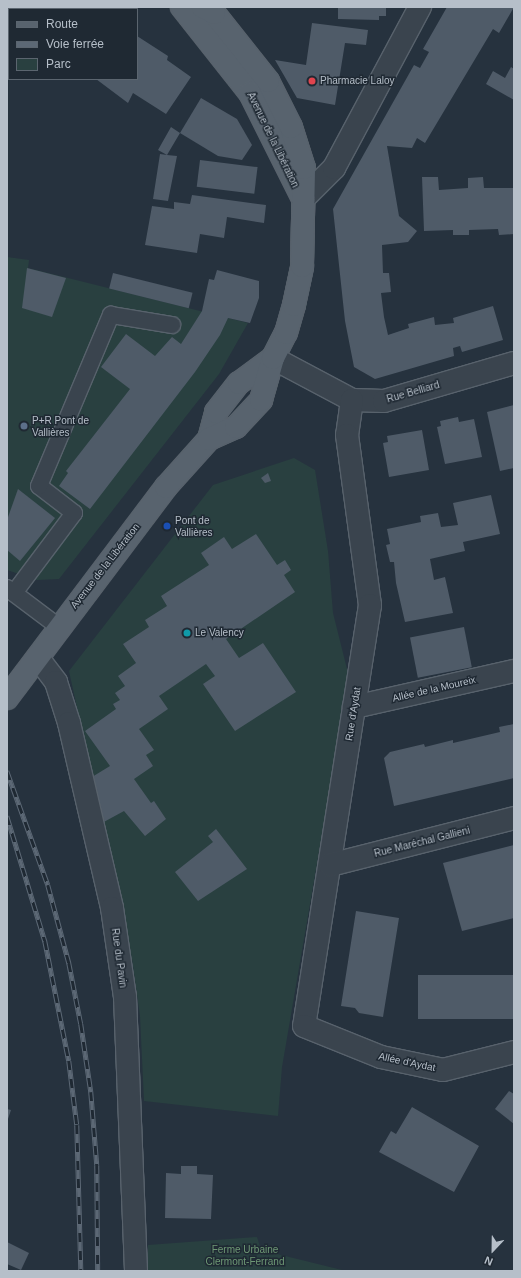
<!DOCTYPE html>
<html>
<head>
<meta charset="utf-8">
<style>
	body { margin:0 }
	#map { position:relative; width:521px; height:1278px; overflow:hidden; background:#26323e; font-family:Arial,sans-serif }
	div>[style] { position:absolute }
	[style*='--x'] { left:calc(var(--x)*1px); top:calc(var(--y)*1px); width:calc(var(--w)*1px); rotate:calc(var(--a)*1deg) }
	.green>* { inset:0; background:#294040 }
	.building>* { inset:0; background:#4f5b68; transform-origin:0 0 }
	.roads { filter:drop-shadow(1px 0 #58626c) drop-shadow(-1px 0 #58626c) drop-shadow(0 1px #58626c) drop-shadow(0 -1px #58626c) }
	.lane>* { height:16px; margin:-8px; padding:0 8px; transform-origin:8px; border-radius:8px; background:#3a444e }
	.street>* { height:22px; margin:-11px; padding:0 11px; transform-origin:11px; border-radius:11px; background:#3a444e }
	.primary>* { height:22px; margin:-11px; padding:0 11px; transform-origin:11px; border-radius:11px; background:#58636e }
	.rail>* { height:4.5px; margin-top:-2.25px; transform-origin:0; background:repeating-linear-gradient(90deg,#1f2933 0 9px,#5c6875 0 18px); box-sizing:border-box; border-block:1px solid #5c6875 }
	.dots>* { width:11px; height:11px; translate:-50% -50%; box-sizing:border-box; border:2px solid #1f2933; border-radius:50% }
	span { translate:-50% -50%; white-space:nowrap; text-align:center; line-height:1.15; -webkit-text-stroke:3px #1f2933; paint-order:stroke }
	.poi-label { font-size:10px; color:#b6bfc9 }
	.left { translate:0 -50%; text-align:left }
	.street-label { font-size:10px; color:#b6bfc9 }
	.park-label { font-size:10px; color:#6e9875 }
	.frame { position:absolute; inset:0; border:8px solid #b6bfc9; pointer-events:none }
	.legend { position:absolute; left:8px; top:8px; width:130px; height:72px; box-sizing:border-box; background:#1f2933; border:1px solid #5b656f; margin:0; padding:5px 7px; list-style:none; font-size:12px; color:#b6bfc9 }
	.legend li { display:flex; align-items:center; gap:8px; height:20px }
	.legend b { width:20px; border:1px solid #5b656f }
	.north { position:absolute; left:473px; top:1230px; width:40px; height:40px; -webkit-text-stroke:3px #1f2933; paint-order:stroke; rotate:202deg; font-size:11px; font-weight:700; line-height:16px; text-align:center; color:#b6bfc9 }
	.north::after { content:''; display:block; margin:auto; width:14px; height:18px; background:#b6bfc9; clip-path:polygon(50% 0,100% 100%,50% 72%,0 100%) }
</style>
</head>
<body>
<div id="map">
	<div class="green">
		<i style="clip-path:polygon(7px 257px,29px 260px,28px 268px,248px 323px,219px 374px,59px 579px,37px 580px,7px 570px)"></i>
		<i style="clip-path:polygon(294px 458px,315px 470px,328px 551px,333px 613px,349px 677px,282px 1067px,278px 1116px,144px 1101px,140px 1016px,132px 959px,69px 671px,213px 485px)"></i>
		<i style="clip-path:polygon(257px 1237px,261px 1250px,346px 1271px,147px 1271px,148px 1245px)"></i>
	</div>
	<div class="building">
		<i style="clip-path:polygon(12px 7px,71px 7px,12px 9px)"></i>
		<i style="clip-path:polygon(338px 7px,386px 7px,386px 16px,379px 16px,379px 20px,338px 19px)"></i>
		<i style="clip-path:polygon(447px 7px,514px 7px,499px 33px,493px 29px,425px 143px,417px 138px,412px 148px,387px 146px,399px 216px,417px 231px,408px 242px,382px 245px,383px 273px,389px 273px,391px 292px,381px 293px,384px 317px,388px 335px,409px 328px,408px 324px,434px 317px,435px 325px,454px 323px,453px 318px,493px 306px,503px 340px,462px 352px,460px 346px,453px 348px,454px 356px,375px 379px,354px 367px,345px 321px,333px 209px,414px 65px,420px 68px,429px 52px,423px 49px)"></i>
		<i style="clip-path:polygon(312px 23px,368px 30px,366px 45px,345px 43px,335px 105px,297px 98px,275px 60px,306px 65px)"></i>
		<i style="clip-path:polygon(137px 36px,168px 56px,167px 60px,191px 77px,166px 114px,133px 93px,128px 103px,96px 79px,137px 79px)"></i>
		<i style="clip-path:polygon(511px 67px,514px 69px,514px 100px,486px 84px,493px 71px,505px 78px)"></i>
		<i style="clip-path:polygon(201px 98px,237px 119px,252px 145px,242px 160px,218px 156px,180px 133px)"></i>
		<i style="clip-path:polygon(171px 127px,180px 133px,167px 155px,177px 156px,168px 201px,153px 199px,160px 154px,167px 155px,158px 150px)"></i>
		<i style="left:200px;top:160px;width:58px;height:27px;rotate:7deg"></i>
		<i style="clip-path:polygon(422px 177px,438px 177px,439px 190px,468px 188px,468px 178px,483px 177px,484px 188px,514px 188px,514px 234px,499px 235px,498px 229px,469px 230px,469px 235px,453px 235px,453px 230px,424px 231px)"></i>
		<i style="clip-path:polygon(192px 195px,266px 205px,264px 223px,227px 217px,224px 238px,200px 234px,197px 253px,145px 245px,152px 206px,174px 209px,174px 202px,190px 204px)"></i>
		<i style="clip-path:polygon(27px 268px,66px 278px,52px 317px,22px 308px)"></i>
		<i style="clip-path:polygon(217px 270px,259px 281px,259px 298px,250px 323px,228px 318px,220px 335px,195px 372px,90px 509px,59px 486px,68px 473px,66px 471px,130px 389px,101px 367px,126px 334px,155px 356px,172px 337px,181px 344px,202px 311px,209px 279px,214px 280px)"></i>
		<i style="left:113px;top:273px;width:82px;height:16px;rotate:14deg"></i>
		<i style="clip-path:polygon(514px 405px,514px 468px,500px 471px,487px 412px)"></i>
		<i style="clip-path:polygon(458px 417px,459px 422px,474px 419px,482px 457px,445px 464px,437px 427px,441px 426px,440px 421px)"></i>
		<i style="clip-path:polygon(422px 430px,429px 470px,389px 477px,383px 443px,388px 442px,387px 436px)"></i>
		<i style="clip-path:polygon(268px 473px,271px 481px,265px 483px,261px 478px)"></i>
		<i style="clip-path:polygon(18px 489px,55px 518px,20px 561px,7px 550px,7px 520px)"></i>
		<i style="clip-path:polygon(491px 495px,500px 534px,463px 542px,465px 551px,430px 559px,434px 580px,445px 577px,453px 613px,405px 622px,396px 583px,394px 562px,390px 562px,386px 545px,390px 544px,387px 529px,421px 522px,420px 516px,438px 513px,441px 527px,458px 525px,453px 503px)"></i>
		<i style="clip-path:polygon(256px 534px,277px 565px,285px 560px,291px 570px,284px 575px,295px 592px,226px 639px,239px 658px,263px 643px,296px 692px,235px 731px,203px 684px,215px 676px,206px 664px,159px 696px,168px 709px,139px 729px,154px 750px,146px 755px,153px 766px,134px 779px,151px 803px,154px 801px,166px 819px,145px 836px,124px 811px,102px 823px,92px 777px,110px 766px,85px 731px,116px 709px,113px 704px,120px 700px,115px 693px,125px 686px,118px 676px,136px 663px,123px 644px,149px 627px,145px 620px,167px 606px,161px 596px,209px 565px,201px 553px,224px 537px,232px 549px)"></i>
		<i style="left:464px;top:627px;width:41px;height:55px;rotate:79deg"></i>
		<i style="clip-path:polygon(514px 724px,514px 778px,394px 806px,384px 758px,390px 752px,424px 744px,425px 747px,453px 740px,453px 743px,500px 732px,499px 727px)"></i>
		<i style="clip-path:polygon(216px 829px,247px 869px,198px 901px,175px 872px,213px 842px,208px 836px)"></i>
		<i style="clip-path:polygon(514px 845px,514px 918px,462px 931px,443px 863px)"></i>
		<i style="clip-path:polygon(356px 911px,399px 918px,383px 1017px,359px 1013px,355px 1008px,341px 1006px)"></i>
		<i style="left:514px;top:975px;width:44px;height:96px;rotate:90deg"></i>
		<i style="clip-path:polygon(509px 1091px,514px 1094px,514px 1124px,495px 1109px)"></i>
		<i style="clip-path:polygon(412px 1107px,479px 1146px,454px 1192px,379px 1152px,391px 1131px,396px 1134px)"></i>
		<i style="clip-path:polygon(7px 1109px,11px 1110px,7px 1122px)"></i>
		<i style="clip-path:polygon(181px 1166px,197px 1166px,197px 1174px,213px 1175px,211px 1219px,165px 1218px,166px 1173px,181px 1174px)"></i>
		<i style="clip-path:polygon(7px 1242px,29px 1253px,21px 1270px,7px 1264px)"></i>
	</div>
	<div class="roads">
		<div class="lane">
			<i style="--x:7;--y:588;--w:65;--a:36.9"></i>
			<i style="--x:14;--y:593;--w:100;--a:-53.1"></i>
			<i style="--x:74;--y:513;--w:44;--a:-142.4"></i>
			<i style="--x:39;--y:486;--w:186;--a:-67.2"></i>
			<i style="--x:111;--y:315;--w:62;--a:9.3"></i>
		</div>
		<div class="street">
			<i style="--x:303;--y:199;--w:44;--a:-45"></i>
			<i style="--x:334;--y:168;--w:183;--a:-61.9"></i>
			<i style="--x:273;--y:358;--w:89;--a:28"></i>
			<i style="--x:352;--y:400;--w:32;--a:2"></i>
			<i style="--x:384;--y:401;--w:135;--a:-16.3"></i>
			<i style="--x:352;--y:400;--w:35;--a:98"></i>
			<i style="--x:347;--y:435;--w:172;--a:82.3"></i>
			<i style="--x:370;--y:605;--w:426;--a:98.9"></i>
			<i style="--x:304;--y:1026;--w:83;--a:21.9"></i>
			<i style="--x:381;--y:1057;--w:63;--a:11.8"></i>
			<i style="--x:443;--y:1070;--w:73;--a:-14.2"></i>
			<i style="--x:38;--y:658;--w:30;--a:53"></i>
			<i style="--x:56;--y:682;--w:43;--a:72.4"></i>
			<i style="--x:69;--y:723;--w:190;--a:76.9"></i>
			<i style="--x:112;--y:908;--w:90;--a:81.7"></i>
			<i style="--x:125;--y:997;--w:274;--a:87.7"></i>
			<i style="--x:354;--y:707;--w:164;--a:-12.7"></i>
			<i style="--x:330;--y:865;--w:190;--a:-14.3"></i>
		</div>
		<div class="primary">
			<i style="--x:182;--y:7;--w:110;--a:51.7"></i>
			<i style="--x:250;--y:93;--w:119;--a:63.4"></i>
			<i style="--x:209;--y:439;--w:28;--a:-75"></i>
			<i style="--x:216;--y:412;--w:37;--a:-52"></i>
			<i style="--x:239;--y:383;--w:42;--a:-36.3"></i>
			<i style="--x:7;--y:698;--w:264;--a:-53"></i>
			<i style="--x:166;--y:487;--w:64;--a:-48.1"></i>
			<i style="--x:209;--y:439;--w:30;--a:-24"></i>
			<i style="--x:236;--y:427;--w:37;--a:-47"></i>
			<i style="--x:261;--y:400;--w:44;--a:-74.1"></i>
			<i style="--x:273;--y:358;--w:28;--a:-63"></i>
			<i style="--x:286;--y:333;--w:29;--a:-74"></i>
			<i style="--x:294;--y:305;--w:40;--a:-78"></i>
			<i style="--x:302;--y:266;--w:98;--a:-88.8"></i>
			<i style="--x:304;--y:168;--w:43;--a:-107.6"></i>
			<i style="--x:291;--y:127;--w:51;--a:-116.6"></i>
			<i style="--x:268;--y:81;--w:87;--a:-128.5"></i>
			<i style="--x:214;--y:13;--w:13;--a:-151"></i>
		</div>
	</div>
	<div class="rail">
		<i style="--x:7;--y:771;--w:121;--a:70.2"></i>
		<i style="--x:48;--y:885;--w:81;--a:74.9"></i>
		<i style="--x:69;--y:963;--w:62;--a:78.9"></i>
		<i style="--x:81;--y:1024;--w:69;--a:81.6"></i>
		<i style="--x:91;--y:1092;--w:73;--a:85.3"></i>
		<i style="--x:97;--y:1165;--w:106;--a:89.5"></i>
		<i style="--x:7;--y:816;--w:131;--a:73.1"></i>
		<i style="--x:45;--y:941;--w:122;--a:78.7"></i>
		<i style="--x:69;--y:1061;--w:64;--a:82.9"></i>
		<i style="--x:77;--y:1125;--w:146;--a:88.4"></i>
	</div>
	<div class="dots">
		<i style="left:312px;top:81px;background:#e0444e"></i>
		<i style="left:24px;top:426px;background:#5c6f8a"></i>
		<i style="left:167px;top:526px;background:#1a4fb4"></i>
		<i style="left:187px;top:633px;background:#0f9aa8"></i>
	</div>
	<div class="poi-label">
		<span class="left" style="left:320px;top:81px">Pharmacie Laloy</span>
		<span class="left" style="left:32px;top:426px">P+R Pont de<br>Vallières</span>
		<span class="left" style="left:175px;top:526px">Pont de<br>Vallières</span>
		<span class="left" style="left:195px;top:633px">Le Valency</span>
	</div>
	<div class="street-label">
		<span style="left:273px;top:140px;rotate:64deg">Avenue de la Libération</span>
		<span style="left:413px;top:392px;rotate:-16deg">Rue Belliard</span>
		<span style="left:105px;top:566px;rotate:-52deg">Avenue de la Libération</span>
		<span style="left:434px;top:689px;rotate:-13deg">Allée de la Moureix</span>
		<span style="left:353px;top:714px;rotate:-81deg">Rue d'Aydat</span>
		<span style="left:422px;top:842px;rotate:-14deg">Rue Maréchal Gallieni</span>
		<span style="left:119px;top:958px;rotate:82deg">Rue du Pavin</span>
		<span style="left:407px;top:1062px;rotate:12deg">Allée d'Aydat</span>
	</div>
	<div class="park-label">
		<span style="left:245px;top:1255px">Ferme Urbaine<br>Clermont-Ferrand</span>
	</div>
	<div class="frame"></div>
	<ul class="legend">
	<li><b style="height:5px;background:#58636e"></b>Route</li>
	<li><b style="height:5px;background:#5c6875"></b>Voie ferrée</li>
	<li><b style="height:11px;background:#294040"></b>Parc</li>
	</ul>
	<div class="north">N</div>
</div>
</body>
</html>
